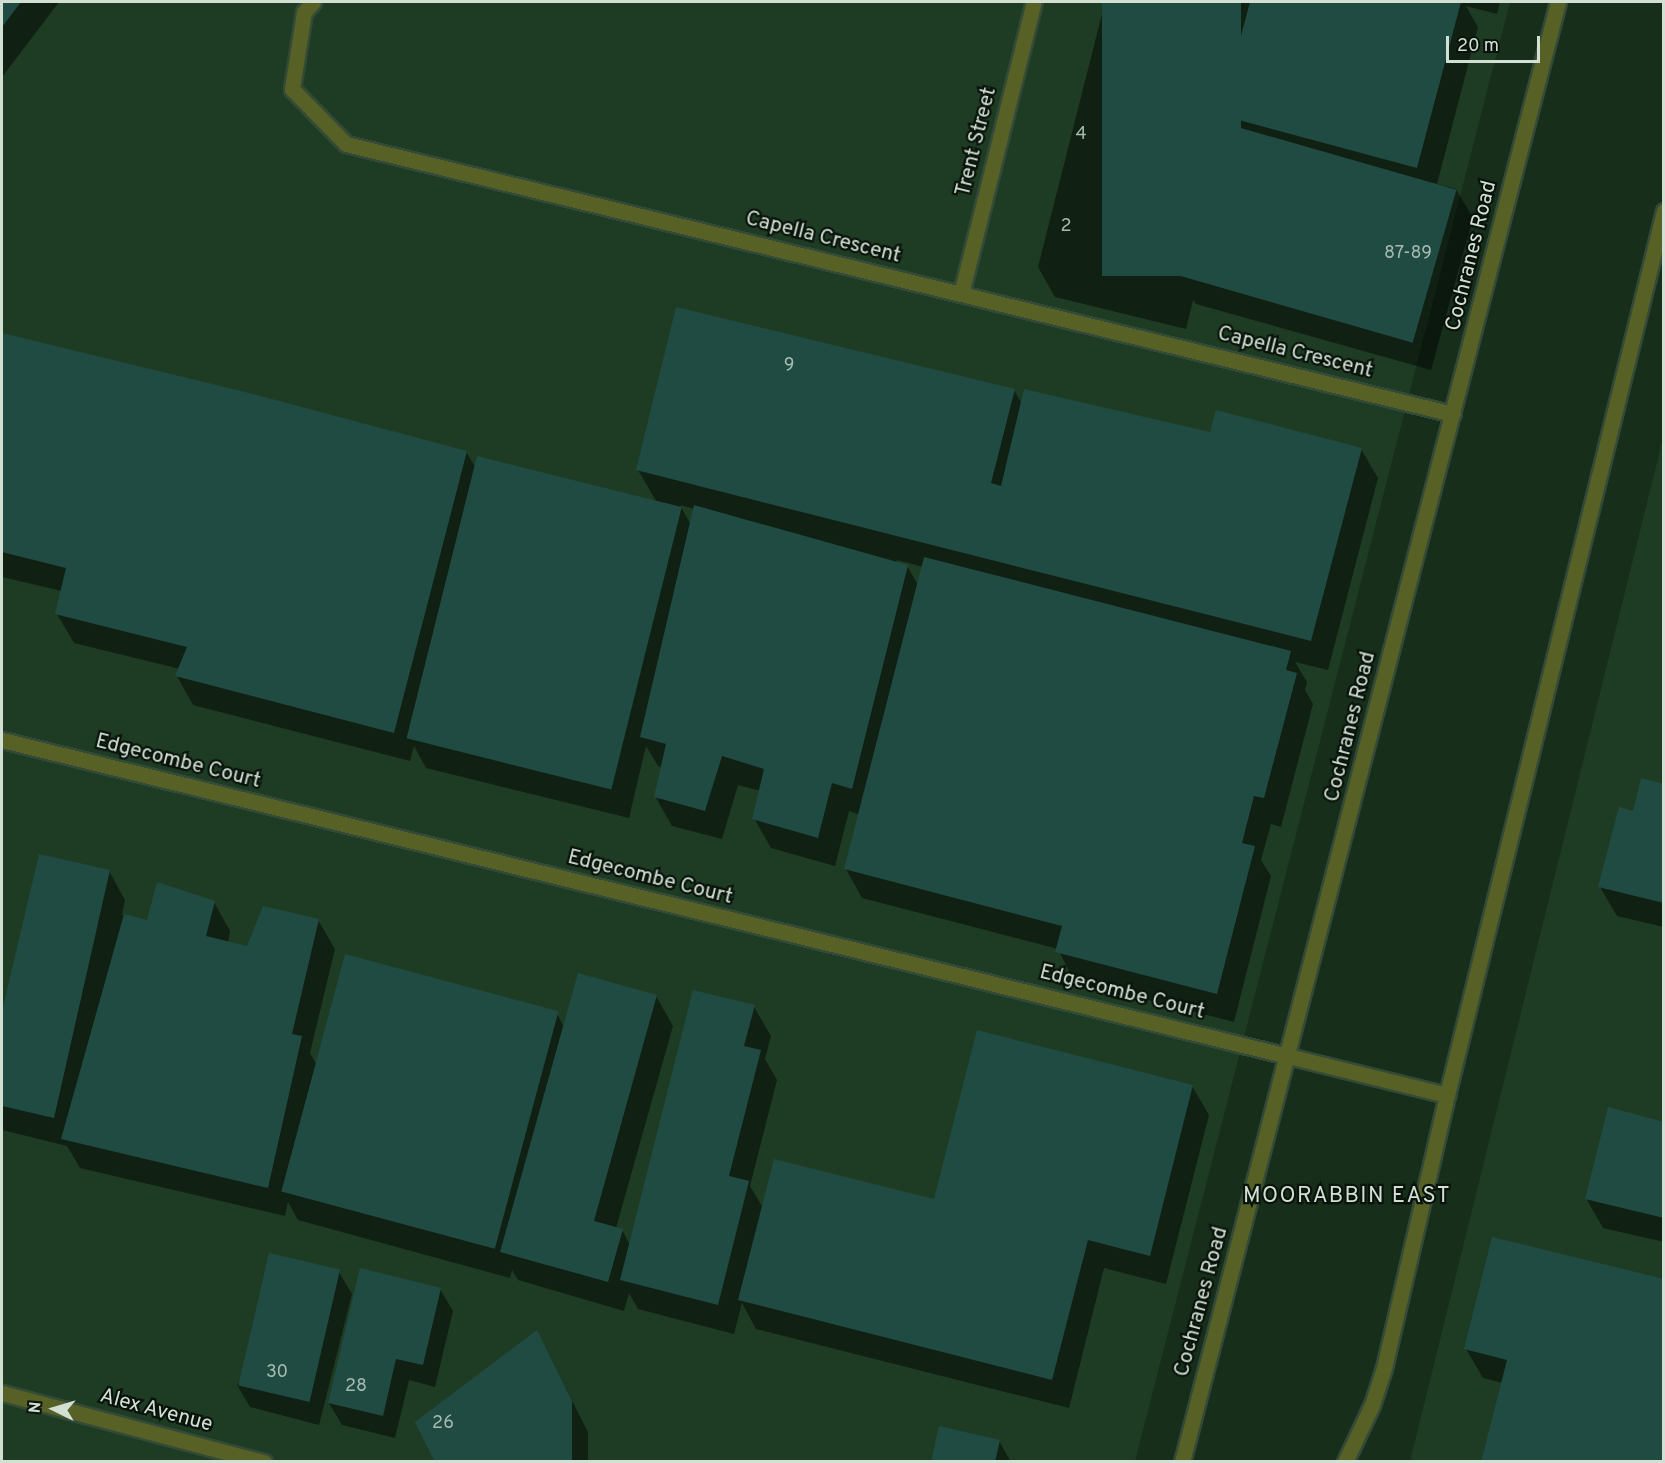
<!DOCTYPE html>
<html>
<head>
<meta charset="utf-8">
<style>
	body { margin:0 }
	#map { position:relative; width:1665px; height:1463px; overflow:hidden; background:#162e1a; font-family:Overpass,sans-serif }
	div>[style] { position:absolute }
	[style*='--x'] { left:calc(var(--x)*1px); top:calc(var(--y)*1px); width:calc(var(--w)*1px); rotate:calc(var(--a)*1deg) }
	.built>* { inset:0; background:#1e3c24 }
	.shadow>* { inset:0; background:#0007 }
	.building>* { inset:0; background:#204b43; transform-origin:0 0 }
	.roads { filter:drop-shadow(2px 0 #344a38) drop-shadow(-2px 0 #344a38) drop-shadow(0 2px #344a38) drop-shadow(0 -2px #344a38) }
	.minor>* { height:15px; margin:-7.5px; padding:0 7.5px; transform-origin:7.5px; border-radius:7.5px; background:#576025 }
	.tertiary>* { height:15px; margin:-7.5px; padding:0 7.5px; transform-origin:7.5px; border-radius:7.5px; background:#576025 }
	span { translate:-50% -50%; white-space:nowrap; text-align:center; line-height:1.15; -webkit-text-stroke:4.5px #09130b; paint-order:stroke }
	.number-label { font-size:18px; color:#a5bbaf }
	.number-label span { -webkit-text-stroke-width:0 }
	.street-label { font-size:21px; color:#d1e0d3 }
	.neighbourhood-label { font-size:22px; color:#d1e0d3; letter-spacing:1.5px }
	.frame { position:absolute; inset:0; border:3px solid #d1e0d3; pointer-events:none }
	.north { position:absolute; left:24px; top:1379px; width:60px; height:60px; -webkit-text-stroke:4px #09130b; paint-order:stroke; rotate:275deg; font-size:16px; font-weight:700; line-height:24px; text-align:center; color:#d1e0d3 }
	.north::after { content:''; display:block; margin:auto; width:21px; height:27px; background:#d1e0d3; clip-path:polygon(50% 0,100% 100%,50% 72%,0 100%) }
	.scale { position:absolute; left:1446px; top:36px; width:94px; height:27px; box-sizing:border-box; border:3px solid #d1e0d3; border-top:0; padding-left:8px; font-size:18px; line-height:21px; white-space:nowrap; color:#d1e0d3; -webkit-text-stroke:4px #09130b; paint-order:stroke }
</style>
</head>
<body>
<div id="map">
	<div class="built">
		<i style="clip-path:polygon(2px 2px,1510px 2px,1135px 1461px,2px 1462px)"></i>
		<i style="clip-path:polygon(1663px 438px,1663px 1461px,1410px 1461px)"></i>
	</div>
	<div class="shadow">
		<i style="clip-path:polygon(2px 2px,59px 2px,2px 77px)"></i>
		<i style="clip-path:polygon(1105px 2px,1500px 2px,1497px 14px,1466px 6px,1478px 27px,1437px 184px,1456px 189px,1473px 218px,1431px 370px,1196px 304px,1193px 300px,1186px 329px,1055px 297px,1038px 267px)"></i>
		<i style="clip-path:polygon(evenodd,2px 335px,248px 394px,466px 452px,476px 468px,656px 501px,638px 470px,1014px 390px,1022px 404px,1211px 434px,1361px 449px,1378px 478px,1328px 670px,1295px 662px,1307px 682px,1305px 690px,1313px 704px,1281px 827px,1271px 824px,1261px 860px,1271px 876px,1234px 1022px,1074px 981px,1058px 949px,862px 898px,846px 869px,860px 815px,849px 811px,835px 866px,771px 848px,754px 818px,761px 791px,738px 785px,722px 839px,672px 826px,655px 796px,662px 767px,658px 766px,646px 746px,629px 818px,426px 768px,414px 746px,410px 761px,193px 705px,177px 676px,180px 669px,74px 643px,57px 614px,62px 591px,2px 577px,2px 335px,680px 505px,695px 509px,691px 525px,680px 505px,2px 335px,897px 560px,923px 567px,918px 585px,907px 566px,896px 563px,897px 560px)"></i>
		<i style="clip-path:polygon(1664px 785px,1664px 927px,1617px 916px,1600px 887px,1634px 813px)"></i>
		<i style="clip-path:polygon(109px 871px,125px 900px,122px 915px,148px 922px,214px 902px,230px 931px,228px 943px,248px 948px,318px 920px,335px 949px,310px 1053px,316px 1064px,557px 1014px,564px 1027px,656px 996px,673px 1026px,616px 1228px,622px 1230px,630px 1245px,754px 1007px,771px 1036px,765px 1059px,777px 1080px,750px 1186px,763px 1208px,935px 1201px,1192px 1086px,1209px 1115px,1166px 1284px,1104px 1268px,1069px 1408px,756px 1329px,742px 1303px,734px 1334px,638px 1309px,629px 1293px,624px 1311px,518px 1280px,512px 1270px,510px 1278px,298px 1220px,288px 1202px,285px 1216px,80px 1168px,67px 1146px,2px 1130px,2px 1014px,5px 1015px)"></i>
		<i style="clip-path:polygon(1664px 1123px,1664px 1242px,1603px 1228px,1586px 1198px)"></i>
		<i style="clip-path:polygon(339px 1272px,352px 1294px,319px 1425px,250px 1407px,237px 1385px)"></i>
		<i style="clip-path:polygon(1664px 1280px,1503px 1383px,1483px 1378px,1466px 1349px)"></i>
		<i style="clip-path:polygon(440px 1289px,453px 1311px,435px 1387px,409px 1380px,395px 1438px,342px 1425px,329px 1403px)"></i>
		<i style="clip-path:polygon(537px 1332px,588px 1432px,588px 1462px,437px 1462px)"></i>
		<i style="clip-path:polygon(999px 1441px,1011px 1462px,932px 1462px)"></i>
	</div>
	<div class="building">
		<i style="clip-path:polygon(2px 2px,21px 2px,2px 27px)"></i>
		<i style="left:1102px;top:2px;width:139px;height:274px"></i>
		<i style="clip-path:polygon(1250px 2px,1461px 2px,1417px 168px,1220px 115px)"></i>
		<i style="left:1220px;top:122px;width:246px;height:159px;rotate:16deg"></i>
		<i style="clip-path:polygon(676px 307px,1015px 389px,991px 483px,1001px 486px,1024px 389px,1210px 432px,1216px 410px,1362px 448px,1311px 641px,636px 470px)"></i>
		<i style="clip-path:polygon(2px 333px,249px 393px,467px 451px,394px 733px,175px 676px,187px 647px,55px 614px,66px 568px,2px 552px)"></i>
		<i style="left:477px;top:456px;width:211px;height:291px;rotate:14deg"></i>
		<i style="clip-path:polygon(694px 505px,908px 565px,852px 789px,832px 783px,818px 838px,752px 819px,764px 769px,722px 756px,705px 811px,654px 797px,666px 744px,640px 737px)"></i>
		<i style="clip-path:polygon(924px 557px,1291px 651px,1286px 670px,1297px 673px,1264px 798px,1254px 796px,1242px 843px,1255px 846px,1217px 994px,1055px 952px,1062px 926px,844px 869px)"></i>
		<i style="clip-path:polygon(1641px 778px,1664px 784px,1664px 903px,1598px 887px,1619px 807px,1633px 811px)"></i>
		<i style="clip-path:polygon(39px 854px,110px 870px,54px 1118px,2px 1106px,2px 1012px)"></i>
		<i style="clip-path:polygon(157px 882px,215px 901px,206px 936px,247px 946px,263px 906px,319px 919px,292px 1034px,302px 1036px,268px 1188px,61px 1139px,124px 914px,147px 920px)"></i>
		<i style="left:345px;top:954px;width:221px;height:246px;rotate:15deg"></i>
		<i style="clip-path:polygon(578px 973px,657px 995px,594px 1221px,623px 1229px,608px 1282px,500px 1252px)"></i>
		<i style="clip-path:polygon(693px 990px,755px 1005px,744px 1046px,761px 1050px,729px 1176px,749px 1181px,718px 1305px,620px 1280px)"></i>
		<i style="clip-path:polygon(977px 1030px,1193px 1085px,1150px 1256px,1088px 1240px,1052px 1380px,738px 1300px,774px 1159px,934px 1199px)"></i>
		<i style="clip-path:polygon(1608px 1107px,1664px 1122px,1664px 1218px,1585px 1199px)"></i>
		<i style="clip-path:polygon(1492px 1237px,1664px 1279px,1664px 1462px,1481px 1462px,1507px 1360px,1464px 1349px)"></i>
		<i style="left:269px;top:1253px;width:73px;height:136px;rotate:13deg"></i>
		<i style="clip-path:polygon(360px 1268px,441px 1288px,423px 1365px,396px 1359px,383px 1416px,328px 1403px)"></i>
		<i style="clip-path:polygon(537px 1330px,572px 1401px,572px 1462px,435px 1462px,415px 1422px)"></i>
		<i style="clip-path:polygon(939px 1426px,1000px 1440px,995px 1462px,931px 1462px)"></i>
	</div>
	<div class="roads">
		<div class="minor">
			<i style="--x:313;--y:2;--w:13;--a:132"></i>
			<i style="--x:304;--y:12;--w:78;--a:98.9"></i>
			<i style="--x:292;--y:89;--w:77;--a:45.5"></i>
			<i style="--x:346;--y:144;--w:1139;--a:13.71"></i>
			<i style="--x:961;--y:294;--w:301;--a:-76"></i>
			<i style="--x:2;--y:740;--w:1324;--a:13.81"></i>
			<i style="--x:2;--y:1393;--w:271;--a:14.8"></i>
		</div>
		<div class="tertiary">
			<i style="--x:1288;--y:1056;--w:164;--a:13.8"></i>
			<i style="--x:1182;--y:1462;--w:1508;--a:-75.56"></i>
			<i style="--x:1345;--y:1462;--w:63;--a:-64.7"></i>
			<i style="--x:1372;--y:1405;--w:39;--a:-72"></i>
			<i style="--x:1384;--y:1368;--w:280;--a:-77"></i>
			<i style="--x:1447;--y:1095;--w:910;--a:-76.21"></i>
		</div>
	</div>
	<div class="number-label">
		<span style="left:1081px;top:135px">4</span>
		<span style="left:1066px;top:227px">2</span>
		<span style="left:1408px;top:254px">87-89</span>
		<span style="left:789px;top:366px">9</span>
		<span style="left:277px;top:1373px">30</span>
		<span style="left:356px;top:1387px">28</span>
		<span style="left:443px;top:1424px">26</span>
	</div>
	<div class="street-label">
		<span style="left:977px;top:142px;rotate:-76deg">Trent Street</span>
		<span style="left:823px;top:238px;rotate:14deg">Capella Crescent</span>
		<span style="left:1472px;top:256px;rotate:-76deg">Cochranes Road</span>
		<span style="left:1295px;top:353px;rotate:14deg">Capella Crescent</span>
		<span style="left:1351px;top:727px;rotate:-76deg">Cochranes Road</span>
		<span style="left:178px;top:762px;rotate:14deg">Edgecombe Court</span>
		<span style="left:650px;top:878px;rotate:14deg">Edgecombe Court</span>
		<span style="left:1122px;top:993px;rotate:14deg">Edgecombe Court</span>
		<span style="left:1202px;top:1302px;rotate:-75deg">Cochranes Road</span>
		<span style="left:156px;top:1411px;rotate:15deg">Alex Avenue</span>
	</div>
	<div class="neighbourhood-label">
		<span style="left:1347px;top:1197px">MOORABBIN EAST</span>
	</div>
	<div class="frame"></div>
	<div class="north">N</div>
	<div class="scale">20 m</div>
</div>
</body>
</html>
